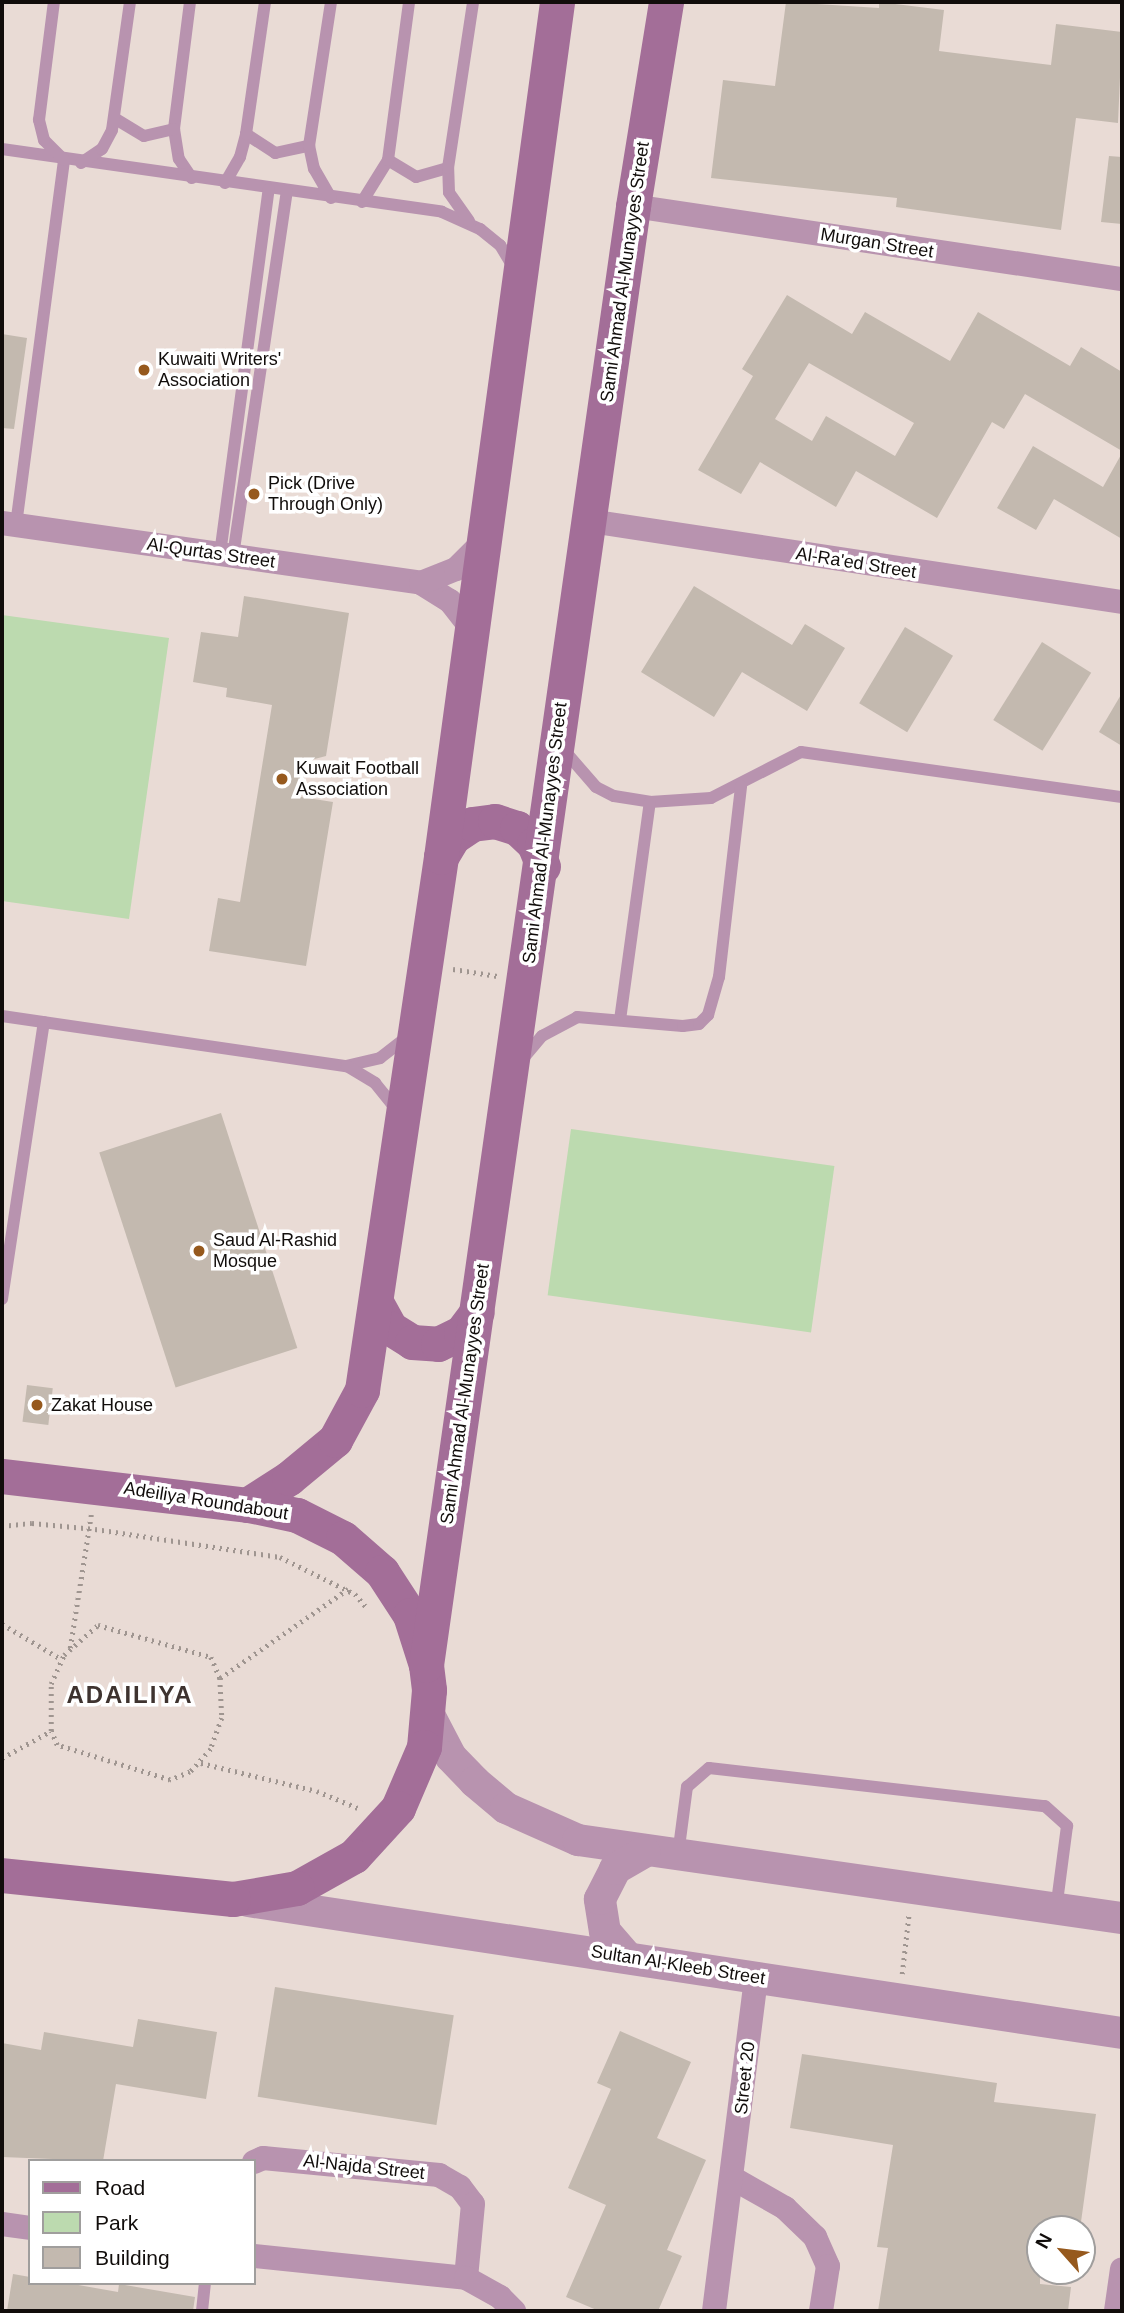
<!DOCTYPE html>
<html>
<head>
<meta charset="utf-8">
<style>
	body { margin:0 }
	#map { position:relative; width:1124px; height:2313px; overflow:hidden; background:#e9dbd5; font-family:Arial,sans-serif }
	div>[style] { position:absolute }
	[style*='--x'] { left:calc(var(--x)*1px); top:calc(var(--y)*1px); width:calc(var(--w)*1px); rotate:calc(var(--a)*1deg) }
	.green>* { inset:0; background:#bcdaaf; transform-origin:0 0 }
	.building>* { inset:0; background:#c3b9af; transform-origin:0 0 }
	.path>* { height:4.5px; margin-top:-2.25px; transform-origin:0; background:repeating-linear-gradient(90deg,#9f9590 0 2px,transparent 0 7px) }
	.service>* { height:12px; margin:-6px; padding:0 6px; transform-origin:6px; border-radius:6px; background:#b893af }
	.minor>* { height:24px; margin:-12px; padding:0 12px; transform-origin:12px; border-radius:12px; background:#b893af }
	.tertiary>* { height:32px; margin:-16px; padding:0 16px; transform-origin:16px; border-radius:16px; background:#b893af }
	.secondary>* { height:35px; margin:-17.5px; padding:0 17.5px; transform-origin:17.5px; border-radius:17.5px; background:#a36e98 }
	.dots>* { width:19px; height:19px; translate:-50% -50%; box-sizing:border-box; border:4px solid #fff; border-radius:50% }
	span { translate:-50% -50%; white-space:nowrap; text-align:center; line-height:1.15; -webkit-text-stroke:7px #fff; paint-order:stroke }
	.street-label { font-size:18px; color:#110d0b }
	.poi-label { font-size:18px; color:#110d0b }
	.left { translate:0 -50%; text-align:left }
	.district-label { font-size:24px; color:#3e332f; font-weight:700; letter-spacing:2px }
	.frame { position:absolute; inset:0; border:4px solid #110d0b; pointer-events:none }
	.legend { position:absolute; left:28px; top:2159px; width:228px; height:126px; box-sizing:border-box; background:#fff; border:2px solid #a09e9d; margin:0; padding:9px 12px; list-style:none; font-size:21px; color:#110d0b }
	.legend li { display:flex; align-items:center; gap:14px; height:35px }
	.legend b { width:35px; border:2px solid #a09e9d }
	.north { position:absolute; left:1026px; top:2215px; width:70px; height:70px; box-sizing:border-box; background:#fff; border:2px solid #a09e9d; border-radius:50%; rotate:298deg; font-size:19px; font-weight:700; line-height:28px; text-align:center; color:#110d0b }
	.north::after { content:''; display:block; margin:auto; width:24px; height:32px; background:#96591d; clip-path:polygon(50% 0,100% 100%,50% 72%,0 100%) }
</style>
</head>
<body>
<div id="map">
	<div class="green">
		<i style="clip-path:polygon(2px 615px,169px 638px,129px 919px,2px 901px)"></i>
		<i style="left:571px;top:1129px;width:266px;height:168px;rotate:8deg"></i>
	</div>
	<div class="building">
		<i style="clip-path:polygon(786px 2px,879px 8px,879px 2px,944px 10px,939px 51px,1051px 65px,1056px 24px,1122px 32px,1118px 123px,1076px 118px,1061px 230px,896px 207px,897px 198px,711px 178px,723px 80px,775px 86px)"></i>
		<i style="clip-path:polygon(1109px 156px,1122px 157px,1122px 224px,1101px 222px)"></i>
		<i style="clip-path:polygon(evenodd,787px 295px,852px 334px,865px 312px,950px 361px,978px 312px,1070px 366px,1081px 347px,1122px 372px,1122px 451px,1025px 394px,1004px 429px,992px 422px,937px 518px,856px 471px,836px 507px,760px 462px,741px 494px,698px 470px,753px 376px,742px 369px,787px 295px,809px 363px,914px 423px,895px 456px,826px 416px,812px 441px,775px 419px,809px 363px)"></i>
		<i style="clip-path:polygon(2px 334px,27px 338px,14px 429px,2px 428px)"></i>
		<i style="clip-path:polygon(1033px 446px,1103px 487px,1122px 453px,1122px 539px,1054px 499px,1036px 530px,997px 508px)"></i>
		<i style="clip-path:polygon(694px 586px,792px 645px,805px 624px,845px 648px,807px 711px,742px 672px,714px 717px,641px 672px)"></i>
		<i style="clip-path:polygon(244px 596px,349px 613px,326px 756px,307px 761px,301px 797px,333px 802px,306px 966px,209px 951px,218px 898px,240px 902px,272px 705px,226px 697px,227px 688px,193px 682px,201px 632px,238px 637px)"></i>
		<i style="left:905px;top:627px;width:56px;height:89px;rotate:31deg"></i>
		<i style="left:1042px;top:642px;width:58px;height:92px;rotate:32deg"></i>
		<i style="clip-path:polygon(1122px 693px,1122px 746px,1099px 732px)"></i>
		<i style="left:221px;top:1113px;width:247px;height:128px;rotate:72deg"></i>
		<i style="left:27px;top:1385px;width:26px;height:37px;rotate:7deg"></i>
		<i style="left:275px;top:1987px;width:181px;height:111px;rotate:9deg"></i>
		<i style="clip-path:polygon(138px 2019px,217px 2032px,206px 2099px,116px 2084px,103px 2161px,2px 2157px,2px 2043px,41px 2050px,44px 2032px,133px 2047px)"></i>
		<i style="clip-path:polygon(620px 2031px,691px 2062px,657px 2138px,706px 2160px,667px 2250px,682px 2256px,658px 2311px,599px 2311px,566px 2297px,606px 2205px,568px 2188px,611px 2089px,597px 2083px)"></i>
		<i style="clip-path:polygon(802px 2054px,997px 2083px,994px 2102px,1096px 2114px,1080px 2229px,1040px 2229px,1040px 2284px,1071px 2287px,1068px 2311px,878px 2311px,888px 2248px,877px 2247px,893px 2145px,790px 2128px)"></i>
		<i style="clip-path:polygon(13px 2274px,30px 2277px,30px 2283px,67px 2283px,118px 2292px,119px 2284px,195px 2297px,193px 2311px,7px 2311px)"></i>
	</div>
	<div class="path">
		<i style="--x:453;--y:969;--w:45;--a:9"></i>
		<i style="--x:2;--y:1526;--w:30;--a:-6"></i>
		<i style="--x:32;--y:1523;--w:63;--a:5.4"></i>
		<i style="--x:95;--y:1529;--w:187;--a:8.6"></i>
		<i style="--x:280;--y:1557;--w:84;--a:26.3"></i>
		<i style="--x:355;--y:1594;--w:20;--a:49"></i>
		<i style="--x:2;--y:1624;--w:69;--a:30.7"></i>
		<i style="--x:98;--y:1625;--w:117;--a:15.8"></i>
		<i style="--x:211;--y:1657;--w:23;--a:67"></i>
		<i style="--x:220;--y:1678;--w:40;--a:87.1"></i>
		<i style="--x:222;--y:1718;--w:33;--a:110"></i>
		<i style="--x:211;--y:1749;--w:31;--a:132"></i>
		<i style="--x:190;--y:1772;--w:22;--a:158"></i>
		<i style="--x:170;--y:1780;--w:118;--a:-162.8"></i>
		<i style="--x:57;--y:1745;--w:15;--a:-113"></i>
		<i style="--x:51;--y:1731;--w:47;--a:-90"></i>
		<i style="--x:51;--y:1684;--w:32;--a:-66"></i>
		<i style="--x:64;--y:1655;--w:45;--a:-41.4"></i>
		<i style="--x:70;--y:1648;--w:135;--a:-81"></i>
		<i style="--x:220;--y:1678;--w:156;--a:-34.8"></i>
		<i style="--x:2;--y:1758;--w:56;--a:-28.9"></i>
		<i style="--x:201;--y:1763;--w:119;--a:13.6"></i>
		<i style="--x:317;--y:1791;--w:44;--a:22.5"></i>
		<i style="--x:902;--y:1974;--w:61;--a:-83.5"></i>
	</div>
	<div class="service">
		<i style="--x:190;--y:2;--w:128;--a:97.2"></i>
		<i style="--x:174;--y:129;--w:30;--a:81"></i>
		<i style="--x:179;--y:159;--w:23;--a:56"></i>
		<i style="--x:114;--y:118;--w:35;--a:31"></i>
		<i style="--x:144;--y:136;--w:31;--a:-13"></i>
		<i style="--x:246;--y:134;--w:35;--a:33"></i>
		<i style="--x:275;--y:153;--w:35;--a:-12"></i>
		<i style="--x:2;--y:149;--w:444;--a:8.1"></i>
		<i style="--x:442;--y:212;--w:42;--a:24.1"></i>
		<i style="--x:480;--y:229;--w:26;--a:39"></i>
		<i style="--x:500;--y:245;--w:27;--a:59"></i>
		<i style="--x:388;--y:160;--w:33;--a:31"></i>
		<i style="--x:416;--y:177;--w:33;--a:-16"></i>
		<i style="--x:81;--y:163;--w:25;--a:-34"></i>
		<i style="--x:102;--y:149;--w:21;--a:-62"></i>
		<i style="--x:112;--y:130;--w:129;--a:-82"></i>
		<i style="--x:225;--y:183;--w:30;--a:-60"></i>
		<i style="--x:240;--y:157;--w:24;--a:-75"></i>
		<i style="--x:246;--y:134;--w:133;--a:-81.8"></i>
		<i style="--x:331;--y:198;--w:34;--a:-120"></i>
		<i style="--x:314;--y:169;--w:24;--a:-102"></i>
		<i style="--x:309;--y:146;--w:146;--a:-81.3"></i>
		<i style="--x:362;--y:202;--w:49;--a:-58.2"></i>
		<i style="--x:388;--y:160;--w:159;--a:-82.4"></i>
		<i style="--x:469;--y:221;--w:35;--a:-125"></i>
		<i style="--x:449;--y:192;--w:24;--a:-92"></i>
		<i style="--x:448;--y:168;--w:168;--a:-81.4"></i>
		<i style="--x:16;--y:525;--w:368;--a:-82.5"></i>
		<i style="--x:64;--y:160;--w:28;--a:-135"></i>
		<i style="--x:44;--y:140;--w:21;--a:-104"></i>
		<i style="--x:39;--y:120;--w:119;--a:-82.8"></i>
		<i style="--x:220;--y:554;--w:368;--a:-82.4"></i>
		<i style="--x:233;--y:556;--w:369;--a:-81.6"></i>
		<i style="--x:563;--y:749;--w:50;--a:49"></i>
		<i style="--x:596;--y:787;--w:20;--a:27"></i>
		<i style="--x:614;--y:796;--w:36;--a:9"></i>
		<i style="--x:650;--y:802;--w:61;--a:-3.8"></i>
		<i style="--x:711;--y:798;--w:101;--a:-27.1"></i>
		<i style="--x:801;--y:752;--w:324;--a:8"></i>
		<i style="--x:2;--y:1016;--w:348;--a:8.3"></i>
		<i style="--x:346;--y:1066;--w:35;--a:-13"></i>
		<i style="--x:380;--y:1058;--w:33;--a:-38"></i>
		<i style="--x:620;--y:1020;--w:220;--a:-82.2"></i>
		<i style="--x:521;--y:1061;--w:33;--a:-50"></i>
		<i style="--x:542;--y:1036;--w:40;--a:-28"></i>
		<i style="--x:577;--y:1017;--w:106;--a:4.9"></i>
		<i style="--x:683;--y:1026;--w:16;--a:-7"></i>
		<i style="--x:699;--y:1024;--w:13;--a:-45"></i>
		<i style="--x:708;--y:1015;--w:40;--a:-74"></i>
		<i style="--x:719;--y:977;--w:192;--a:-83.4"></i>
		<i style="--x:347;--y:1066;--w:33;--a:31"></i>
		<i style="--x:375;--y:1083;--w:32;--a:51"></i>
		<i style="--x:2;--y:1299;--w:280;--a:-81.4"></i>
		<i style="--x:678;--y:1855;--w:69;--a:-82.5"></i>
		<i style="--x:687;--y:1787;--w:29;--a:-41"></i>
		<i style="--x:709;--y:1768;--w:338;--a:6.5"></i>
		<i style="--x:1045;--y:1806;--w:30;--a:42"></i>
		<i style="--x:1067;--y:1826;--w:84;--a:97.5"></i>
		<i style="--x:202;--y:2311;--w:28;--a:-84"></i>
	</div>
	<div class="minor">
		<i style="--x:633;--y:206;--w:494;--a:8.5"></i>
		<i style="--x:590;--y:521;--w:538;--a:8.66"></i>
		<i style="--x:2;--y:523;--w:423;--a:8.1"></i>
		<i style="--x:421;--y:583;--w:34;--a:32"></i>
		<i style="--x:450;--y:601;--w:34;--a:52"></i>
		<i style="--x:421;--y:583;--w:38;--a:-22"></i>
		<i style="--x:456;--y:569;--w:38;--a:-45"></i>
		<i style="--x:254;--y:2162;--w:10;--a:-24"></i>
		<i style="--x:263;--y:2158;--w:177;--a:5.5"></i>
		<i style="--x:439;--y:2175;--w:24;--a:30"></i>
		<i style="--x:460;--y:2187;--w:21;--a:53"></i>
		<i style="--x:473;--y:2204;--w:74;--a:95.4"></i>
		<i style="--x:734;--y:2179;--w:59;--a:29.6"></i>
		<i style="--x:785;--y:2208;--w:42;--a:44"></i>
		<i style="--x:815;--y:2237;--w:32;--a:66"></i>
		<i style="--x:828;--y:2266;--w:46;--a:98.8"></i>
		<i style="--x:2;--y:2224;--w:28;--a:8"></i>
		<i style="--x:254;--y:2256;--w:213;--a:5.9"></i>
		<i style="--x:466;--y:2278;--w:39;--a:29"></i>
		<i style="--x:500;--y:2297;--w:20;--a:45"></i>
		<i style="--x:714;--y:2311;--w:337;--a:-82.8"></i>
		<i style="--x:1116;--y:2311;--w:42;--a:-81.9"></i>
	</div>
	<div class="tertiary">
		<i style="--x:429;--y:1715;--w:47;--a:62.4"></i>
		<i style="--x:451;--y:1757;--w:35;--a:46"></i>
		<i style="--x:475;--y:1782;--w:40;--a:40"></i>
		<i style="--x:506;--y:1808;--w:79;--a:24"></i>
		<i style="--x:578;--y:1840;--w:550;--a:8.16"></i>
		<i style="--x:248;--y:1901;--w:884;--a:8.59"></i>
		<i style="--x:627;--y:1957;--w:33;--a:-131"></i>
		<i style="--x:605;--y:1932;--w:33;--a:-99"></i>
		<i style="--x:600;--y:1899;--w:34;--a:-63"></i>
		<i style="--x:615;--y:1869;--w:34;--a:-30"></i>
	</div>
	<div class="secondary">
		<i style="--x:441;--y:857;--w:23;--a:-59"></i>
		<i style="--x:453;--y:837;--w:23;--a:-34"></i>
		<i style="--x:472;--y:824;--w:23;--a:-7"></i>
		<i style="--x:495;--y:821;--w:23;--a:18"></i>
		<i style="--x:517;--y:828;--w:23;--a:43"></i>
		<i style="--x:534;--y:844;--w:24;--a:68"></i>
		<i style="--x:378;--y:1306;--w:25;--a:61"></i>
		<i style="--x:390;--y:1328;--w:26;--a:32"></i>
		<i style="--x:412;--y:1342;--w:26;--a:4"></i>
		<i style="--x:438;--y:1344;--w:25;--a:-26"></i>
		<i style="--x:461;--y:1333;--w:26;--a:-53"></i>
		<i style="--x:2;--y:1476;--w:249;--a:6.7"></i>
		<i style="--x:249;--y:1505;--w:49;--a:11.8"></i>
		<i style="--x:297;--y:1515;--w:51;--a:26.6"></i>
		<i style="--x:343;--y:1538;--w:52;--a:41.1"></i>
		<i style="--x:382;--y:1572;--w:51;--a:56.9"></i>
		<i style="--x:410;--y:1615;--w:52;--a:72.3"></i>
		<i style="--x:426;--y:1665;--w:25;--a:83"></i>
		<i style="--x:429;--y:1690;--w:57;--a:95"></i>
		<i style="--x:424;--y:1747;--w:66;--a:113.1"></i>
		<i style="--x:398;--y:1808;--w:65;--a:132.5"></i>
		<i style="--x:354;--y:1856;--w:65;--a:150.7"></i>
		<i style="--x:297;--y:1888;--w:65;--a:170.2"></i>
		<i style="--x:233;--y:1899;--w:232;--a:-174.1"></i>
		<i style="--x:247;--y:1505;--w:50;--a:-32.7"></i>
		<i style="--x:289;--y:1478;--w:60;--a:-39.6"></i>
		<i style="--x:335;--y:1440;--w:57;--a:-61.6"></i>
		<i style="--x:362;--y:1390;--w:539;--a:-81.57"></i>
		<i style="--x:441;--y:857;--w:863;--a:-82.27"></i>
		<i style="--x:426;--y:1665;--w:1474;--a:-81.92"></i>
		<i style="--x:633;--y:206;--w:207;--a:-80.8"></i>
	</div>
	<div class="dots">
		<i style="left:144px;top:370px;background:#96591d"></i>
		<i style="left:254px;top:494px;background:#96591d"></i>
		<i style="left:282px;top:779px;background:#96591d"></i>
		<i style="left:199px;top:1251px;background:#96591d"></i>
		<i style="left:37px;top:1405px;background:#96591d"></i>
	</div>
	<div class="street-label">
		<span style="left:877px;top:243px;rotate:9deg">Murgan Street</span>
		<span style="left:625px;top:272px;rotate:-82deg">Sami Ahmad Al-Munayyes Street</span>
		<span style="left:211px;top:553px;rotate:8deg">Al-Qurtas Street</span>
		<span style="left:856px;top:563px;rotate:9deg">Al-Ra'ed Street</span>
		<span style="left:545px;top:833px;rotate:-83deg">Sami Ahmad Al-Munayyes Street</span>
		<span style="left:465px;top:1394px;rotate:-82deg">Sami Ahmad Al-Munayyes Street</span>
		<span style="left:206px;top:1501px;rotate:9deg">Adeiliya Roundabout</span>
		<span style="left:678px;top:1965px;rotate:9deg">Sultan Al-Kleeb Street</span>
		<span style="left:745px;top:2078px;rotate:-84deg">Street 20</span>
		<span style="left:364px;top:2167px;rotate:6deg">Al-Najda Street</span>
	</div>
	<div class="poi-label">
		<span class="left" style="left:158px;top:370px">Kuwaiti Writers'<br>Association</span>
		<span class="left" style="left:268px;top:494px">Pick (Drive<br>Through Only)</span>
		<span class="left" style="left:296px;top:779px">Kuwait Football<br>Association</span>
		<span class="left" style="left:213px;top:1251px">Saud Al-Rashid<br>Mosque</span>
		<span class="left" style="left:51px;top:1405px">Zakat House</span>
	</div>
	<div class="district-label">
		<span style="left:130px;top:1695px">ADAILIYA</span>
	</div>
	<div class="frame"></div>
	<ul class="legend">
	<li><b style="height:9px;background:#a36e98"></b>Road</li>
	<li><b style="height:19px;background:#bcdaaf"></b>Park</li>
	<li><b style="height:19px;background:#c3b9af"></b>Building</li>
	</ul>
	<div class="north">N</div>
</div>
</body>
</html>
